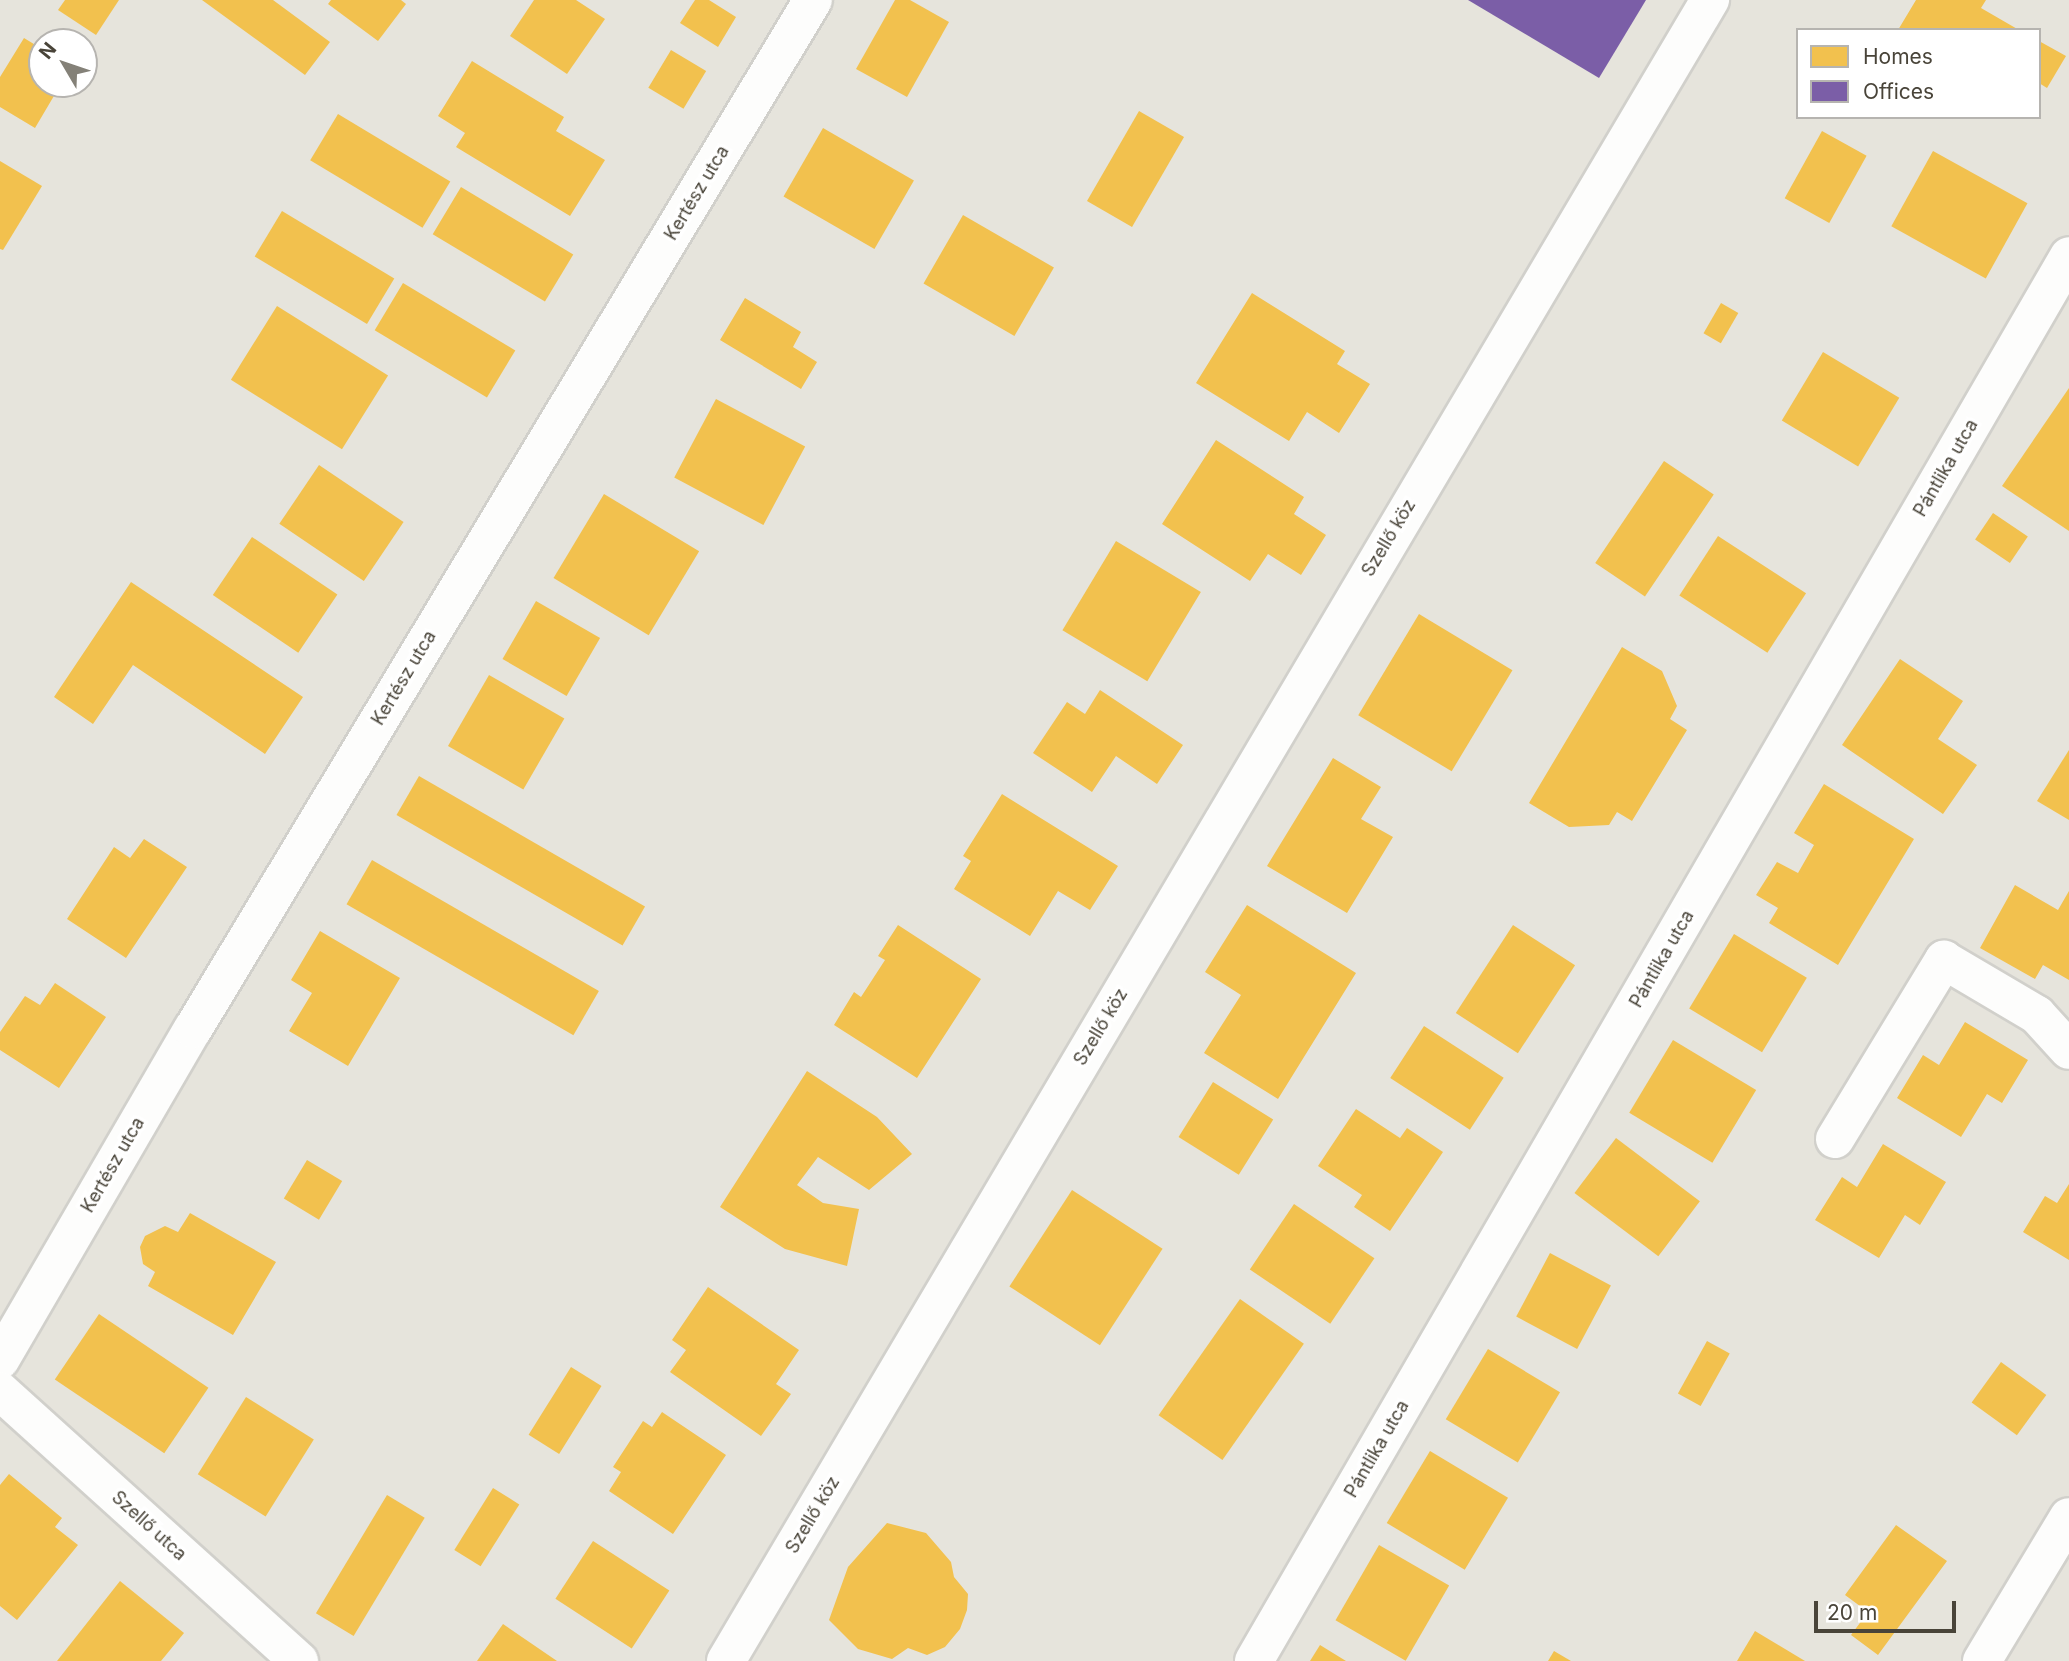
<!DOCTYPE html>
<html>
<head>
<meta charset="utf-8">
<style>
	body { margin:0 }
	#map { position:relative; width:2069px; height:1661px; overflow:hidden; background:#f3f2ed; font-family:Inter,sans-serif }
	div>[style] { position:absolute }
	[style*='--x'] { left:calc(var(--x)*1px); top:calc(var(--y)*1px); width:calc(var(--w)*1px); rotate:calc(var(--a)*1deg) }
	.residential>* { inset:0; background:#e6e4dc }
	.homes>* { inset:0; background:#f2c14e; transform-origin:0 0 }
	.offices>* { inset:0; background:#7b5ea7 }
	.roads { filter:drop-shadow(2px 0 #d1d0cb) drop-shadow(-2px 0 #d1d0cb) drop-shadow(0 2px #d1d0cb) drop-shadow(0 -2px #d1d0cb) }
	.minor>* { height:38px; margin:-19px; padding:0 19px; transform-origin:19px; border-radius:19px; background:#fdfdfc }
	span { translate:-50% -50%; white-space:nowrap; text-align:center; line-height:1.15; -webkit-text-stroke:7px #fff; paint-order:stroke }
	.street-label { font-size:18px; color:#494439 }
	.legend { position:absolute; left:1796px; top:28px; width:245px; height:91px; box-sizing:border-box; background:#fff; border:2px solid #b6b4b0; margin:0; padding:9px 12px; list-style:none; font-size:21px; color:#494439 }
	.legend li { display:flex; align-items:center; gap:14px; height:35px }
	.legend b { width:35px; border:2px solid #b6b4b0 }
	.north { position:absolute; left:28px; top:28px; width:70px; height:70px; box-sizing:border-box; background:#fff; border:2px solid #b6b4b0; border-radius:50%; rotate:309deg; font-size:19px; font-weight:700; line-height:28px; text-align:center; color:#494439 }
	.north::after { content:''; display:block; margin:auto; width:24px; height:32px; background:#848178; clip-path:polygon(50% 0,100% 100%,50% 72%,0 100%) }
	.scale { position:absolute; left:1814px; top:1601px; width:142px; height:32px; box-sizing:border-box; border:4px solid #494439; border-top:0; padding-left:9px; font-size:21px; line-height:24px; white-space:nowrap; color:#494439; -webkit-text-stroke:5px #fff; paint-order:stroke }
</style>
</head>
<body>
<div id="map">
	<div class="residential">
		<i style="clip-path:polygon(evenodd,0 0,2069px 0,2069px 1661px,0 1661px,0 0,1798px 30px,2039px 30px,2039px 117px,1798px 117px,1798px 30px,0 0,42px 42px,84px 42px,84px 84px,42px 84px,42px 42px)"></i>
	</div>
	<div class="homes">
		<i style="clip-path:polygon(65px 0,119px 0,96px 35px,58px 10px)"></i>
		<i style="clip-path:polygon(202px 0,273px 0,330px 42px,305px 75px)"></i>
		<i style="clip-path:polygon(331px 0,401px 0,406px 4px,378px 41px,328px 4px)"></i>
		<i style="clip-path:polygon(534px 0,576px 0,605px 19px,567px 74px,510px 36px)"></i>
		<i style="clip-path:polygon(695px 0,709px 0,736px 17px,718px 47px,680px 23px)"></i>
		<i style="clip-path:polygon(895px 0,910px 0,949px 22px,907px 97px,856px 69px)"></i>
		<i style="clip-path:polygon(1916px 0,1986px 0,1981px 8px,2019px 30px,1898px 30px)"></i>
		<i style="clip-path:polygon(24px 38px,42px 49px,42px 84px,61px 84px,35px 128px,0 107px,0 77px)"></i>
		<i style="clip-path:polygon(2039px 41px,2066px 56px,2047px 88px,2039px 83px)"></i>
		<i style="left:671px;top:50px;width:41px;height:44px;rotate:31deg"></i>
		<i style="clip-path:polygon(472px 61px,564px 117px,556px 131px,605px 160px,570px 216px,456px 147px,465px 133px,438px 116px)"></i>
		<i style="left:1139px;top:111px;width:52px;height:104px;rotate:30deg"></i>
		<i style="left:338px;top:114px;width:131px;height:54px;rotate:31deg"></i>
		<i style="left:823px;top:128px;width:105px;height:79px;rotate:30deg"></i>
		<i style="left:1822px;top:131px;width:51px;height:77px;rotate:29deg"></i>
		<i style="left:1933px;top:151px;width:108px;height:86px;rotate:29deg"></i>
		<i style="clip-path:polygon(0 161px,42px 186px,3px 250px,0 249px)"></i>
		<i style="left:461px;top:187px;width:131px;height:55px;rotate:31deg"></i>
		<i style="left:282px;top:211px;width:131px;height:53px;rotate:31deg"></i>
		<i style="left:963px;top:215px;width:105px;height:79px;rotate:30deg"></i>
		<i style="left:403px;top:283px;width:131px;height:55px;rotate:31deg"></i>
		<i style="clip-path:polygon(1252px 293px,1345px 351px,1337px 364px,1370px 384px,1339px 433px,1307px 412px,1289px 441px,1196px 383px)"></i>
		<i style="clip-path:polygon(745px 298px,801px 332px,793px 347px,817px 362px,801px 389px,720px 340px)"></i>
		<i style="left:1721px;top:303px;width:20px;height:35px;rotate:30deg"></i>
		<i style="left:277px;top:306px;width:131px;height:87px;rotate:32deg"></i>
		<i style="left:1823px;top:352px;width:89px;height:80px;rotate:31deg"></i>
		<i style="clip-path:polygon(2069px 388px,2069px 531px,2002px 486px)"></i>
		<i style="left:716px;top:399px;width:101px;height:89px;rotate:28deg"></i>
		<i style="clip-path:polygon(1216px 440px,1304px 497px,1294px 514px,1326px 535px,1301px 575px,1268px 554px,1250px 581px,1162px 524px)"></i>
		<i style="left:1664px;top:461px;width:60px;height:123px;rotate:34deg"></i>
		<i style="left:319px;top:465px;width:102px;height:71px;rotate:34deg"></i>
		<i style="left:604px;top:494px;width:111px;height:98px;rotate:31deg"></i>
		<i style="left:1993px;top:513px;width:42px;height:32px;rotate:34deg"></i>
		<i style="left:1718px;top:536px;width:105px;height:71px;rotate:33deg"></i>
		<i style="left:252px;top:537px;width:103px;height:70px;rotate:34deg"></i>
		<i style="left:1116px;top:541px;width:99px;height:104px;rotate:31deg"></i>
		<i style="clip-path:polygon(131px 582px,303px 697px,265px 754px,133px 665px,93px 724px,54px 697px)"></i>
		<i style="left:536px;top:601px;width:74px;height:67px;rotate:30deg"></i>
		<i style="left:1419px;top:614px;width:109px;height:118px;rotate:31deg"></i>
		<i style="clip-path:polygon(1622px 647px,1662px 671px,1677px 706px,1670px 719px,1687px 730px,1632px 821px,1617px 812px,1609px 825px,1569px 827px,1529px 803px)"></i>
		<i style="clip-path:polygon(1900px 659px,1963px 701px,1938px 739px,1977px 765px,1943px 814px,1842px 745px)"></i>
		<i style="left:489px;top:675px;width:87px;height:82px;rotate:30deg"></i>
		<i style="clip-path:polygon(1100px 690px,1183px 745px,1157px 784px,1116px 756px,1092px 792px,1033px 753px,1067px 702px,1085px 714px)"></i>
		<i style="clip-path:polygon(2069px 750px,2069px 820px,2037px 801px)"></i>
		<i style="clip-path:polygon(1333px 758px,1381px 787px,1361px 819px,1393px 837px,1347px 913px,1267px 866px)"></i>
		<i style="left:419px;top:776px;width:261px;height:45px;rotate:30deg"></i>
		<i style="clip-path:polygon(1824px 784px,1914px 839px,1838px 965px,1769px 923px,1778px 908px,1756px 895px,1777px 862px,1798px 873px,1814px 845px,1794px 833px)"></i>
		<i style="clip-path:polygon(1002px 794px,1118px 866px,1090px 910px,1058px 891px,1030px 936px,954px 889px,971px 861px,963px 856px)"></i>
		<i style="clip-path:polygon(144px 839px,187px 867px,126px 958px,67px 919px,114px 847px,130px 858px)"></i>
		<i style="left:372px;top:860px;width:262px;height:51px;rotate:30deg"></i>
		<i style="clip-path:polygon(2015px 885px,2058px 910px,2069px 891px,2069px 980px,2043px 965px,2035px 979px,1980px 948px)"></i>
		<i style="clip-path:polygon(1247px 905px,1356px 973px,1278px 1099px,1204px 1053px,1241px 995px,1205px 972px)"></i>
		<i style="clip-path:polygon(898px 925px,981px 979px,917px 1078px,834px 1025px,854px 992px,861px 997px,885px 960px,878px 956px)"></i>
		<i style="left:1513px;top:925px;width:74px;height:105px;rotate:33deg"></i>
		<i style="clip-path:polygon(320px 931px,400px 978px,348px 1066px,289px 1031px,312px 993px,291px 980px)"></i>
		<i style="left:1734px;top:934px;width:85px;height:87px;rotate:31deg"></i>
		<i style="clip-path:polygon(55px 983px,106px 1017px,59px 1088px,0 1050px,0 1032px,25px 996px,40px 1005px)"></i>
		<i style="clip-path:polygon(1965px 1022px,2028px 1060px,2002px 1103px,1987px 1094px,1961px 1137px,1897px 1098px,1923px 1055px,1939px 1065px)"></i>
		<i style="left:1424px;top:1026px;width:95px;height:62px;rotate:33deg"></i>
		<i style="left:1673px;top:1040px;width:97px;height:85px;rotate:31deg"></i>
		<i style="clip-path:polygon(807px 1071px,877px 1117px,912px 1154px,869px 1190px,818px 1157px,797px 1185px,823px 1203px,859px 1209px,847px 1266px,785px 1249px,720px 1207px)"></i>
		<i style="left:1213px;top:1082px;width:71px;height:65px;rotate:32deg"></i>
		<i style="clip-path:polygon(1356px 1109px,1400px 1138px,1407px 1128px,1443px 1152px,1390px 1231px,1354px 1207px,1362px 1195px,1318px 1166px)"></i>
		<i style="left:1616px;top:1138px;width:105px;height:69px;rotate:37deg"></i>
		<i style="clip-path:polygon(1883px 1144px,1946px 1182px,1920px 1225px,1905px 1215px,1879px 1258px,1815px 1220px,1842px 1177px,1857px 1187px)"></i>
		<i style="left:307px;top:1160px;width:41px;height:45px;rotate:31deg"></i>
		<i style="clip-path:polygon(2069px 1184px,2069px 1260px,2023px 1232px,2045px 1196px,2057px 1203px)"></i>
		<i style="left:1072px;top:1190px;width:108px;height:115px;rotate:33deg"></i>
		<i style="left:1294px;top:1204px;width:97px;height:79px;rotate:34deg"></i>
		<i style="clip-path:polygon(190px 1213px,276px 1262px,233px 1335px,148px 1286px,155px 1272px,143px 1264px,140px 1247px,145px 1236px,165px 1226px,178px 1232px)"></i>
		<i style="left:1550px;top:1253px;width:69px;height:72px;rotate:28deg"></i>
		<i style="clip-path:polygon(708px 1287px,799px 1350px,776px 1384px,791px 1394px,761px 1436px,670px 1372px,686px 1350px,672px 1340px)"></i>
		<i style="left:1240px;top:1299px;width:78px;height:142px;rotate:35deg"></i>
		<i style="left:99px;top:1314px;width:132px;height:79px;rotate:34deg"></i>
		<i style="left:1707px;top:1341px;width:26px;height:60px;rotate:29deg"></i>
		<i style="left:1488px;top:1349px;width:84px;height:82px;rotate:31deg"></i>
		<i style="left:2001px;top:1362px;width:56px;height:50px;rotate:36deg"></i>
		<i style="left:571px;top:1367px;width:36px;height:80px;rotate:32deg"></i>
		<i style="left:246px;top:1397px;width:80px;height:91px;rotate:32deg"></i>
		<i style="clip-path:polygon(662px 1412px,726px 1455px,673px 1534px,609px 1491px,621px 1472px,613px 1467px,643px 1421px,652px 1427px)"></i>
		<i style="left:1430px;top:1451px;width:91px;height:84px;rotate:31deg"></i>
		<i style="clip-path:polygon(9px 1474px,62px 1518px,55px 1527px,78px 1545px,17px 1620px,0 1606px,0 1485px)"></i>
		<i style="left:493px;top:1488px;width:31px;height:73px;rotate:32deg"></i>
		<i style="left:387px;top:1495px;width:44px;height:138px;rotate:31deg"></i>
		<i style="clip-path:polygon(887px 1523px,926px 1533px,951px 1562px,954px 1577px,968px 1594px,967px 1610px,960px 1629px,945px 1647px,927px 1655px,908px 1648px,892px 1659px,858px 1649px,829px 1620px,848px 1567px)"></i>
		<i style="clip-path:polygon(1896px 1525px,1947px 1561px,1878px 1655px,1851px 1635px,1868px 1612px,1845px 1595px)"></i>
		<i style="left:593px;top:1541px;width:91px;height:69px;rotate:33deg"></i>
		<i style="left:1379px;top:1545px;width:81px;height:87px;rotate:30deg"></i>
		<i style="clip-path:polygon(120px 1581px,184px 1633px,161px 1661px,57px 1661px)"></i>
		<i style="clip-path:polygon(503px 1624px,557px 1661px,477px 1661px)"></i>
		<i style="clip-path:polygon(1755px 1631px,1805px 1661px,1737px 1661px)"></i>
		<i style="clip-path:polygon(1320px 1645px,1346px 1661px,1310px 1661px)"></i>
		<i style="clip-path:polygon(1554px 1651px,1571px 1661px,1548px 1661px)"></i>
	</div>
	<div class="offices">
		<i style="clip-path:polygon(1468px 0,1646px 0,1599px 78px)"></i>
	</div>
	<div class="roads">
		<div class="minor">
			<i style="--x:1835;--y:1139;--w:210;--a:-58.7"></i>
			<i style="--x:1944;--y:960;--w:108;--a:30.6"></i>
			<i style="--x:2037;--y:1015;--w:47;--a:47.6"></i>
			<i style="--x:0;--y:1360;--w:383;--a:-59.8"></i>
			<i style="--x:193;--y:1029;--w:1201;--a:-58.93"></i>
			<i style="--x:0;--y:1391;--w:403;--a:42.1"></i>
			<i style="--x:726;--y:1661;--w:1931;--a:-59.36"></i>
			<i style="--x:1254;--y:1661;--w:1624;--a:-59.88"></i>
			<i style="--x:1982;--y:1661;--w:168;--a:-58.9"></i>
		</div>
	</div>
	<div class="street-label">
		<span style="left:697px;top:193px;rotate:-59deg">Kertész utca</span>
		<span style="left:1946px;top:468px;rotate:-60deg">Pántlika utca</span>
		<span style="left:1389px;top:538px;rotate:-59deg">Szellő köz</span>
		<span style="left:404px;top:678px;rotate:-59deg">Kertész utca</span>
		<span style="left:1662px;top:959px;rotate:-60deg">Pántlika utca</span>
		<span style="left:1101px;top:1027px;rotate:-59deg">Szellő köz</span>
		<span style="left:113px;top:1165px;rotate:-60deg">Kertész utca</span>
		<span style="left:1377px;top:1449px;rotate:-60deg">Pántlika utca</span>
		<span style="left:813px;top:1515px;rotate:-59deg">Szellő köz</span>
		<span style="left:149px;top:1526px;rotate:42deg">Szellő utca</span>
	</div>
	<ul class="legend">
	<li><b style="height:19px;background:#f2c14e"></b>Homes</li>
	<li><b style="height:19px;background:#7b5ea7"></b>Offices</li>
	</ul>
	<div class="north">N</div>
	<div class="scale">20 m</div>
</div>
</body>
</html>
